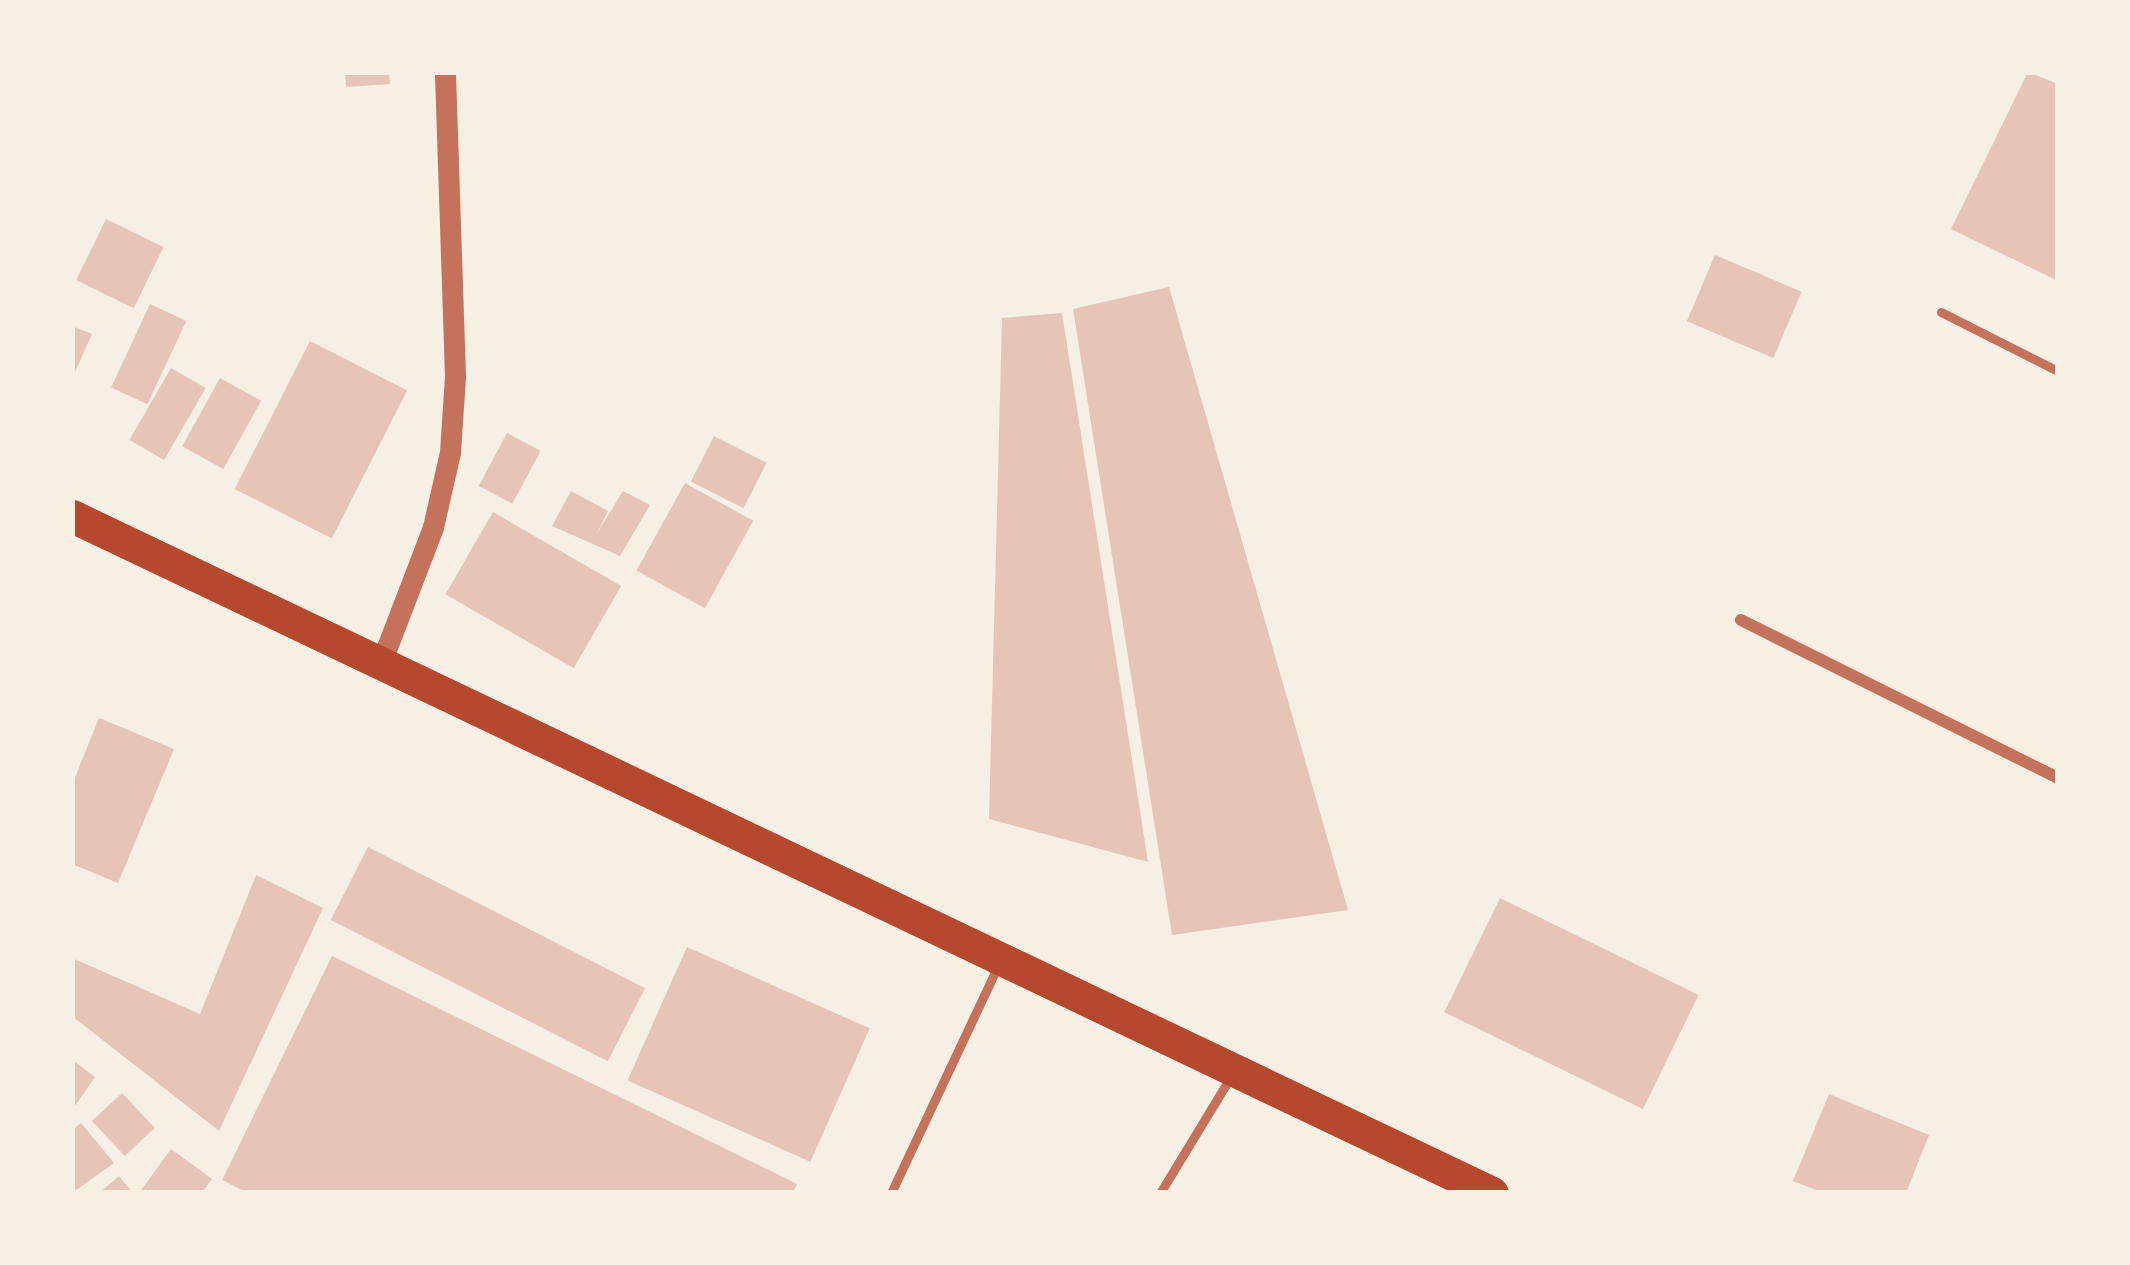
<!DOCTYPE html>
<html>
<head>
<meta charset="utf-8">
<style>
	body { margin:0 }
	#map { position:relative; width:2130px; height:1265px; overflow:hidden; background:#f6efe4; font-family:Spectral,serif }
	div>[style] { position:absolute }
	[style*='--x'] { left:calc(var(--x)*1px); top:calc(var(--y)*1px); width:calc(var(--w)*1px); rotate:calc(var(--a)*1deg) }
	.building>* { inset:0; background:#e6c5b7; transform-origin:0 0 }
	.service>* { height:9px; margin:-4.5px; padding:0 4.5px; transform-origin:4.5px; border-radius:4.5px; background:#c5725c }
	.minor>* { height:12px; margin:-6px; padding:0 6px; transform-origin:6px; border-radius:6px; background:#c5725c }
	.tertiary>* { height:21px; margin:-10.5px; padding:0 10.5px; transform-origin:10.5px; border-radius:10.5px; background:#c5725c }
	.trunk>* { height:33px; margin:-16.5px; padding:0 16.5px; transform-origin:16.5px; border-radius:16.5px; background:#b5482f }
	span { translate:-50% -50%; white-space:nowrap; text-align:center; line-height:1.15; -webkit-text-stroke:12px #f6efe4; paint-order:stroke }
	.frame { position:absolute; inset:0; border:75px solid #f6efe4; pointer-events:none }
</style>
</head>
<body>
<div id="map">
	<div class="building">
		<i style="clip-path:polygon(345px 72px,389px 72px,390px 84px,346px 87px)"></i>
		<i style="clip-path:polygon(2028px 72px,2058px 84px,2058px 281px,1951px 229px)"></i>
		<i style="left:106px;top:219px;width:64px;height:68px;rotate:26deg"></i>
		<i style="left:1715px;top:255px;width:94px;height:72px;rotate:23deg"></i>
		<i style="clip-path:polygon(1169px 287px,1348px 910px,1172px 935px,1073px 309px)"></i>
		<i style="left:150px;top:304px;width:40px;height:92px;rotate:25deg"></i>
		<i style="clip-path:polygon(1062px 313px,1148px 862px,989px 819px,1002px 318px)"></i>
		<i style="clip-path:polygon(72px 326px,92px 334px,72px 379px)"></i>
		<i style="left:310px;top:341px;width:109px;height:166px;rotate:27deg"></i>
		<i style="left:171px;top:368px;width:40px;height:83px;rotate:30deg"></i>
		<i style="left:220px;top:378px;width:47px;height:78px;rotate:29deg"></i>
		<i style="left:507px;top:433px;width:38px;height:60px;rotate:28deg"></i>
		<i style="left:714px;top:436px;width:59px;height:51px;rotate:27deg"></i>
		<i style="left:685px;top:483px;width:78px;height:100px;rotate:29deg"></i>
		<i style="clip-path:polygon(571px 491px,608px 511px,596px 535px,623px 491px,650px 505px,620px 556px,552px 526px)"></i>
		<i style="left:493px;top:512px;width:148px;height:95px;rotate:30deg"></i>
		<i style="clip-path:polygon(99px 718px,174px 749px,118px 883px,72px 864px,72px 785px)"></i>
		<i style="left:368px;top:847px;width:311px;height:82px;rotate:27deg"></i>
		<i style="clip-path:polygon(256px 875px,323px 908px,219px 1131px,72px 1016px,72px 958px,200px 1014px)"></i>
		<i style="left:1500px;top:898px;width:221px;height:127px;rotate:26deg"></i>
		<i style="left:687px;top:947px;width:200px;height:146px;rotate:24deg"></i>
		<i style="clip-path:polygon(332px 956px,797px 1184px,793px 1193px,248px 1193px,222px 1180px)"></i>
		<i style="clip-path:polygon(74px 1061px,95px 1077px,72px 1110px,72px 1065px)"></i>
		<i style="left:122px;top:1093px;width:48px;height:41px;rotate:47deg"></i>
		<i style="clip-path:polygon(1829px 1094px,1929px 1135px,1906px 1193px,1824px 1193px,1793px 1181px)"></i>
		<i style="clip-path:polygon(81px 1123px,114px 1163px,72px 1193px,72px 1130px)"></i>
		<i style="clip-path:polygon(171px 1149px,212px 1179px,202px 1193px,139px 1193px)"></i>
		<i style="clip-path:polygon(119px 1176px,133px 1193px,99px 1193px)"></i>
	</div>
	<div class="service">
		<i style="--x:1941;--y:312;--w:131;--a:26.8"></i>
		<i style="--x:891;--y:1193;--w:251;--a:-64.8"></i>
		<i style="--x:1160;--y:1193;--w:137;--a:-58.7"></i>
	</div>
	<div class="minor">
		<i style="--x:1741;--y:620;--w:354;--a:26.5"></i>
	</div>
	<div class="tertiary">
		<i style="--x:379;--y:668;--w:151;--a:-69"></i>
		<i style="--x:433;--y:527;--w:77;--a:-77.2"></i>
		<i style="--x:450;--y:452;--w:76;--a:-86.2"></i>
		<i style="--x:455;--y:376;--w:304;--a:-91.9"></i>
	</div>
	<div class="trunk">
		<i style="--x:72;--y:516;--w:1573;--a:25.49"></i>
	</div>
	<div class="frame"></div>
</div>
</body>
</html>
